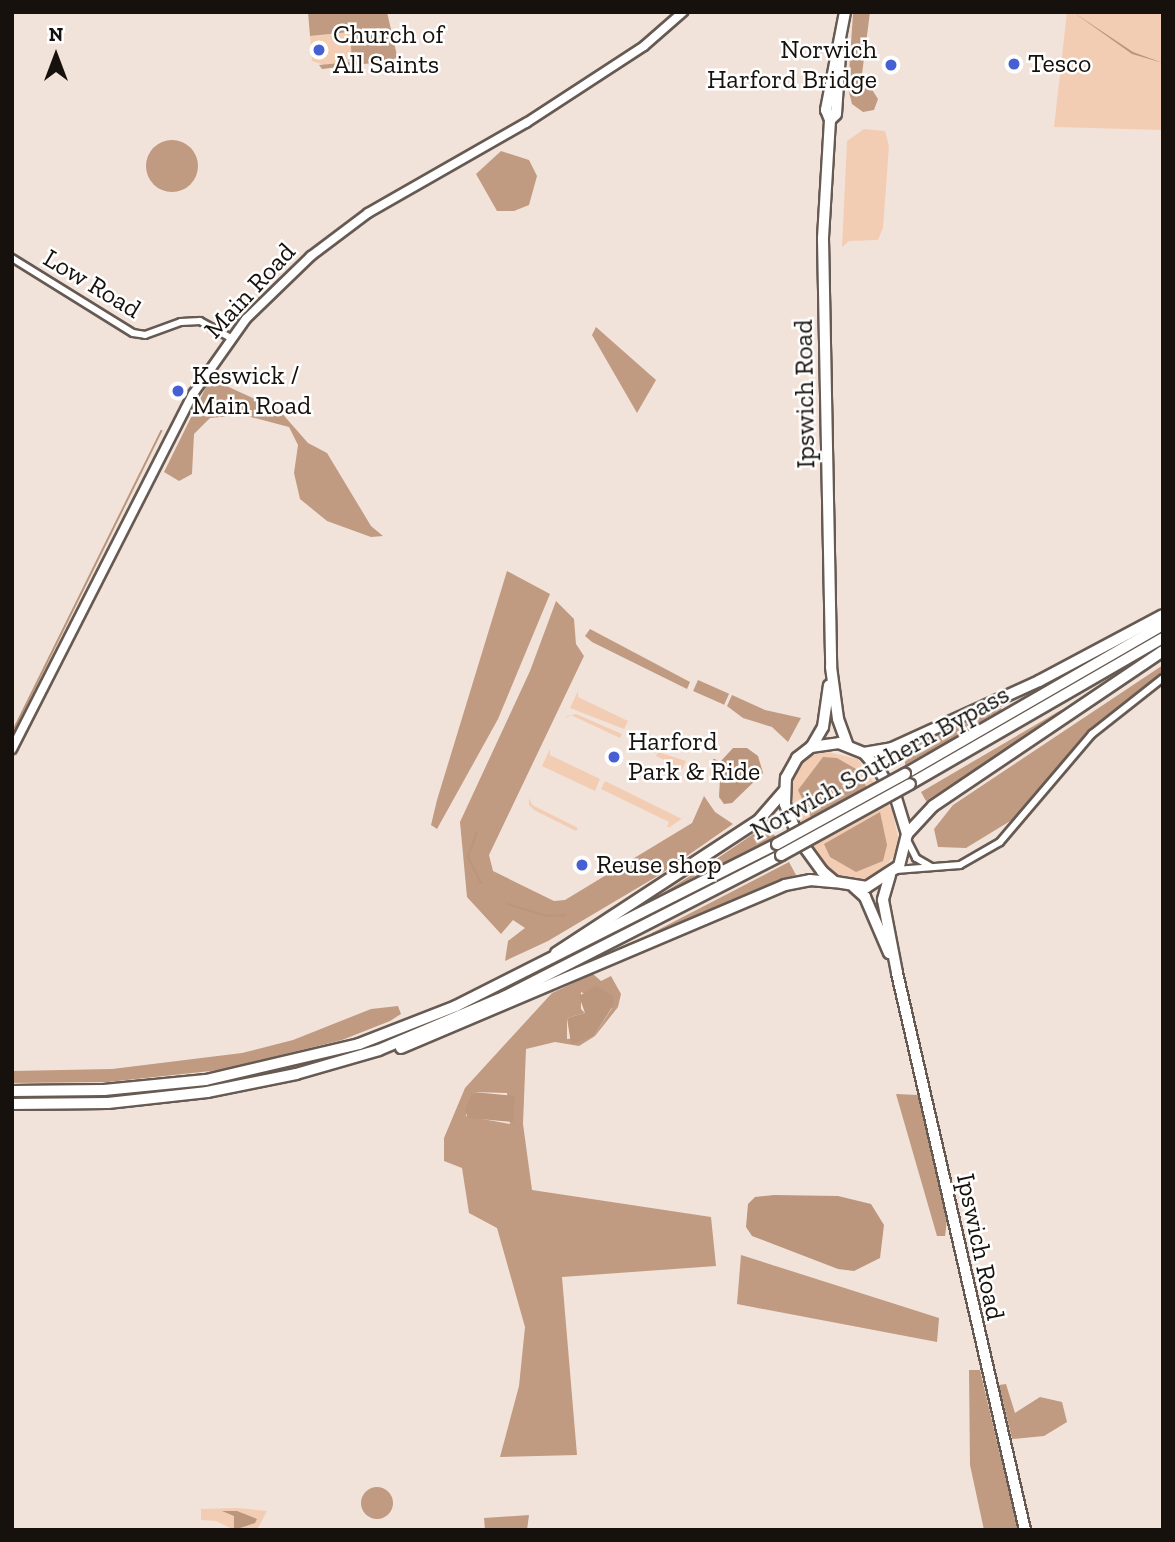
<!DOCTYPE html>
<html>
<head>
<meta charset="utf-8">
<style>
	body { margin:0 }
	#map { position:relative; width:1175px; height:1542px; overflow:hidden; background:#f2e3da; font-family:"Zilla Slab",serif }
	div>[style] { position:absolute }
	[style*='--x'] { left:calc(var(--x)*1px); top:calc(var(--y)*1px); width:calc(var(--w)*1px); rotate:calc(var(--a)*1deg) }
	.green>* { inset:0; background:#f3cdb3 }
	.forest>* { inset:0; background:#c09a81; transform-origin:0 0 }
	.round { border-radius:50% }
	.water>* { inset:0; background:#bb957c }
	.stream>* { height:2px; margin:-1px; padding:0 1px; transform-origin:1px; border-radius:1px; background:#bb957c }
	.roads { filter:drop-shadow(2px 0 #665a52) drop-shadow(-2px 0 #665a52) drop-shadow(0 2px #665a52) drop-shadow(0 -2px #665a52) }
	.minor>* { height:6px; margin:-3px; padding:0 3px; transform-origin:3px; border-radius:3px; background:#fff }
	.major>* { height:8px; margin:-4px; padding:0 4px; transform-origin:4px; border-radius:4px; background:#fff }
	.highway>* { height:10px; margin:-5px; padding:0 5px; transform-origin:5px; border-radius:5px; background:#fff }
	.bridges { filter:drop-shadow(2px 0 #665a52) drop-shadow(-2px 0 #665a52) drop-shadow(0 2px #665a52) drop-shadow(0 -2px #665a52) }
	.highway-bridge>* { height:10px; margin:-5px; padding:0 5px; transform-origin:5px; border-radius:5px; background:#fff }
	.dots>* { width:19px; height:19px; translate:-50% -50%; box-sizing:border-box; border:4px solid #fff; border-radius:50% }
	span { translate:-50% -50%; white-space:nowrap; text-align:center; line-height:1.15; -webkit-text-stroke:5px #fff; paint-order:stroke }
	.poi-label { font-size:26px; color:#16110d }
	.left { translate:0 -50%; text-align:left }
	.right { translate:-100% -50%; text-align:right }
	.street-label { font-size:26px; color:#16110d }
	.frame { position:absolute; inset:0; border:14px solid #16110d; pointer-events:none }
	.north { position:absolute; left:21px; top:21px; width:70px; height:70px; -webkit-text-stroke:5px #fff; paint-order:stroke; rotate:0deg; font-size:19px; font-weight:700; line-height:28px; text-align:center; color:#16110d }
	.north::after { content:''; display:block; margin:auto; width:24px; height:32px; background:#16110d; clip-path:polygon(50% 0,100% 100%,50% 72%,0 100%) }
</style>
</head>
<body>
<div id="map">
	<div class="green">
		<i style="clip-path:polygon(1067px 12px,1163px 12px,1163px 130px,1054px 127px)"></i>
		<i style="clip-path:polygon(350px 32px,353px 62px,324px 65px,312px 61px,310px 36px)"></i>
		<i style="clip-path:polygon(864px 129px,885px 131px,889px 146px,883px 228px,878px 240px,849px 241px,842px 247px,847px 141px)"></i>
		<i style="clip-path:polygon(578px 691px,578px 697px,628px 721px,624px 729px,570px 708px)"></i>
		<i style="clip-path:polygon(576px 714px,622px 734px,620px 738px,571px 715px,566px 718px,567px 716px)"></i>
		<i style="clip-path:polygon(550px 749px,550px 755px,600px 779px,595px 791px,542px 766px)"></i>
		<i style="clip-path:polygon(824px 751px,858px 759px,892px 810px,899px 841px,897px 853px,873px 879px,853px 881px,832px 874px,813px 854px,792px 810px,793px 773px,807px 758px)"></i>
		<i style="clip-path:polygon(658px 752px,686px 761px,682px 770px,674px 770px,674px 765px,656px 756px)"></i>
		<i style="clip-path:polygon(605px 781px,682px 819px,687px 815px,670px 827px,667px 827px,669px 822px,601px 789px)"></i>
		<i style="clip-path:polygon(529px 798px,532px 805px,578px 828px,576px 831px,534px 810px,529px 805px)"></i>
		<i style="clip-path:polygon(238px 1508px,267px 1511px,258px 1528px,234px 1530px,216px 1521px,201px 1520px,201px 1509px)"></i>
	</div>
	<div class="forest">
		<i style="clip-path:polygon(308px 12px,387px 12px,398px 60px,322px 69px,319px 65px,352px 62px,350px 32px,310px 36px)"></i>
		<i style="clip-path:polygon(870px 12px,862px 74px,878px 99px,874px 110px,863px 112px,852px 104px,848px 88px,853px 14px)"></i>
		<i class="round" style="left:146px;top:140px;width:52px;height:52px"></i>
		<i style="clip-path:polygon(501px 151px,529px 160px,537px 176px,529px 205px,514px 211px,497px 211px,476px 174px)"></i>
		<i style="clip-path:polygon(596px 327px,656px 380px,637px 413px,592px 335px)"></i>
		<i style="clip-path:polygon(220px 383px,279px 410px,308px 443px,327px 453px,371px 526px,383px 536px,371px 537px,327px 521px,300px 499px,294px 473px,298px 445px,289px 427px,243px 415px,210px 418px,194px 434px,192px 474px,179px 481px,164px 472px,207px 385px)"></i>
		<i style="clip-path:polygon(507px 571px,550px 594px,498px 719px,437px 829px,431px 825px,437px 800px)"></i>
		<i style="clip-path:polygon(556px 601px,574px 619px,576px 644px,584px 656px,489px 855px,493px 871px,554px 901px,565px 900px,692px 823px,704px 796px,715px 812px,733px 824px,661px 874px,548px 941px,505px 961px,508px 941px,525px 928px,513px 920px,501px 934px,467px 897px,460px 822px,530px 671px)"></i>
		<i style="clip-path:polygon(590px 629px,690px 682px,687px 689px,592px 642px,585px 636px)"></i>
		<i style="clip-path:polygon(1163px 665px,1163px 674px,1085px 734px,1025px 812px,966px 848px,938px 847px,934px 829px,953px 805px)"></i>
		<i style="left:698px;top:680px;width:34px;height:12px;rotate:24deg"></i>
		<i style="clip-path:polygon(732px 695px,765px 710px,801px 718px,788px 742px,772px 727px,743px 718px,727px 706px)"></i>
		<i style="clip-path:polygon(1001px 708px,1002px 711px,905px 765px,905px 748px)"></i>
		<i style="clip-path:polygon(1061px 710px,1063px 713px,926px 801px,921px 792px)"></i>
		<i style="clip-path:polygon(823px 757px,837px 758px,856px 769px,869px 791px,813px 822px,798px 790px)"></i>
		<i style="clip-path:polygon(880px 812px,887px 845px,883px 861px,856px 872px,830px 857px,824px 844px)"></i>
		<i style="clip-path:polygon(768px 824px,776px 838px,633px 912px,709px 864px)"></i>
		<i style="clip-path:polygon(789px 862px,796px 875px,652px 935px,652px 933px)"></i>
		<i style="clip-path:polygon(evenodd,593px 974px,601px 981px,611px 976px,621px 994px,618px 1007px,595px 1036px,579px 1046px,555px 1042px,526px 1049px,523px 1124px,532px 1190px,711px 1217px,716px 1266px,562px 1277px,577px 1455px,500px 1457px,519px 1386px,525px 1327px,497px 1228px,469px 1213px,462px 1168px,444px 1161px,444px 1138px,465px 1088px,552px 993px,593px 974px,581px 992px,612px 1008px,594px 1036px,567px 1039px,567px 1018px,585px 1013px,581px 1009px,581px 992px,593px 974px,473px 1092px,507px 1093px,510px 1124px,466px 1116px,473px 1092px)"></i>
		<i style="clip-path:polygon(398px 1006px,401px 1014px,390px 1021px,342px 1040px,220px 1070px,108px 1082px,12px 1083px,12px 1071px,112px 1069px,242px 1053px,293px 1040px,371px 1009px)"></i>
		<i style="clip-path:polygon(896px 1094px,918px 1095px,947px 1220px,945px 1236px,937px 1236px)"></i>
		<i style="clip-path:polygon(741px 1255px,939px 1318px,937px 1342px,737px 1304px)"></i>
		<i style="clip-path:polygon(969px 1370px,980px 1370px,1018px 1530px,984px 1530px,970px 1465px)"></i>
		<i style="clip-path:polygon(1006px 1384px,1015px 1413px,1040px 1397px,1062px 1402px,1067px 1422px,1044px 1436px,1012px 1439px,999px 1385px)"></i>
		<i class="round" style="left:361px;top:1487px;width:32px;height:32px"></i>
		<i style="clip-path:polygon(529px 1515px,527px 1530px,485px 1530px,484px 1518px)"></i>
	</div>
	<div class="water">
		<i style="clip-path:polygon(1073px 12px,1133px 52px,1163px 63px,1132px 54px)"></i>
		<i style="clip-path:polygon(733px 748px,747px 748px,758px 756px,763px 773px,732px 803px,724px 804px,719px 797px,721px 761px)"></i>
		<i style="clip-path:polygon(596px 986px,613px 996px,614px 1004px,594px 1036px,571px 1044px,567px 1018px,585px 1013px,579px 996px)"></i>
		<i style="clip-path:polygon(473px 1092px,515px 1096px,513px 1122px,468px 1118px,465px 1110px)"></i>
		<i style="clip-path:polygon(774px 1195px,838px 1196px,871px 1204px,884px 1225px,880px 1258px,854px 1271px,838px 1269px,752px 1236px,746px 1227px,748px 1204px,755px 1197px)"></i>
		<i style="clip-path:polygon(222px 1511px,237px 1511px,257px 1519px,255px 1523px,234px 1530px,234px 1516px)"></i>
	</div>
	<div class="stream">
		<i style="--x:12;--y:733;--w:337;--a:-63.7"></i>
		<i style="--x:714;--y:760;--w:8;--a:23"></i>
		<i style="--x:713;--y:765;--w:9;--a:21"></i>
		<i style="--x:477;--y:832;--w:27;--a:110"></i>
		<i style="--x:468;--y:857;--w:29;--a:63"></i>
		<i style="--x:507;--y:904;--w:42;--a:16.7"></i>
		<i style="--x:547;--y:916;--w:18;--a:-3"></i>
	</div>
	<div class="roads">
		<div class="minor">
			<i style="--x:12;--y:258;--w:142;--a:31.8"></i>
			<i style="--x:133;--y:333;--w:12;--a:9"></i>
			<i style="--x:145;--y:335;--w:38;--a:-20"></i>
			<i style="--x:181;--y:322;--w:19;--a:-3"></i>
			<i style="--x:200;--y:321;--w:35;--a:29"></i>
			<i style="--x:907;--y:840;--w:20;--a:63"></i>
			<i style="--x:916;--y:858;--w:16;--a:30"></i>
			<i style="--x:896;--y:870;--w:64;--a:-4.5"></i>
			<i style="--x:960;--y:865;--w:46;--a:-29.9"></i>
			<i style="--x:1000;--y:842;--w:142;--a:-49.6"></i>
			<i style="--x:1092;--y:734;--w:90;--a:-38.3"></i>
		</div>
		<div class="major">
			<i style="--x:12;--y:749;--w:398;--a:-63"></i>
			<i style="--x:193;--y:394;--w:92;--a:-54.8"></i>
			<i style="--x:246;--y:319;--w:91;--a:-44.1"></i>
			<i style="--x:311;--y:256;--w:71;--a:-37"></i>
			<i style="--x:368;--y:213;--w:182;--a:-29.7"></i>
			<i style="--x:526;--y:123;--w:141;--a:-33.1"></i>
			<i style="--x:644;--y:46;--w:52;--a:-41.1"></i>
		</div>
		<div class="highway">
			<i style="--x:845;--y:12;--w:100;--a:101"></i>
			<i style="--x:826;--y:110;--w:11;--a:68"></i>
			<i style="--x:830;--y:120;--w:119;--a:93.4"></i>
			<i style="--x:823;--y:239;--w:428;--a:88.9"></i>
			<i style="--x:831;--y:667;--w:52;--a:82.3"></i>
			<i style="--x:838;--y:719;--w:29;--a:70"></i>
			<i style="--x:830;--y:120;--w:8;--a:-45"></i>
			<i style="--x:836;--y:114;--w:60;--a:-86.2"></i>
			<i style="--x:839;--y:743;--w:27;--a:22"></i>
			<i style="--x:864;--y:753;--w:23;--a:49"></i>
			<i style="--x:879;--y:770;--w:33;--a:59"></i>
			<i style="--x:896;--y:798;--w:38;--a:73"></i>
			<i style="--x:907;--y:834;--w:33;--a:104"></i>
			<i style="--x:899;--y:866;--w:38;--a:147"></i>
			<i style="--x:867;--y:887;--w:32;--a:-171"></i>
			<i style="--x:835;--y:882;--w:17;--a:-140"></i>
			<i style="--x:822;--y:871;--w:39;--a:-126"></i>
			<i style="--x:799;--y:839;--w:38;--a:-112"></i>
			<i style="--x:785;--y:804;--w:26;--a:-88"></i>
			<i style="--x:786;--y:778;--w:23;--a:-61"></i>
			<i style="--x:797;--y:758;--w:18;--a:-38"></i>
			<i style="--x:811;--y:747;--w:28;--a:-8"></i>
			<i style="--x:812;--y:746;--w:22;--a:-60"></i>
			<i style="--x:823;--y:727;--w:42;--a:-81.9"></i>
			<i style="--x:864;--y:753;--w:28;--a:-10"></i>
			<i style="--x:892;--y:748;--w:162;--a:-24.5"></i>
			<i style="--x:1039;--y:681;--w:140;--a:-28"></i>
			<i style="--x:905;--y:774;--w:298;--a:-30"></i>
			<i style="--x:910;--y:784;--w:292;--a:-30"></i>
			<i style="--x:907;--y:834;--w:38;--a:-47"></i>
			<i style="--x:933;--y:806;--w:277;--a:-34"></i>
			<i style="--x:890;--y:875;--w:26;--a:106"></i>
			<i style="--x:883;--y:900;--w:74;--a:79.1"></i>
			<i style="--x:897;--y:973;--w:572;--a:77.06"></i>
			<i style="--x:854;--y:887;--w:15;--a:42"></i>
			<i style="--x:865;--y:897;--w:61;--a:66.8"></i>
			<i style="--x:556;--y:953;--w:241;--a:-33.2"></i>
			<i style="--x:758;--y:821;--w:40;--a:-49"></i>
			<i style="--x:401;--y:1048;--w:417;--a:-23"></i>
			<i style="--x:785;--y:885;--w:25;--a:-11"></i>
			<i style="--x:810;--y:880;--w:25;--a:5"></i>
			<i style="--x:12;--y:1091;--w:92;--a:-0.6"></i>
			<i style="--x:104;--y:1090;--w:102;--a:-5.6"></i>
			<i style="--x:206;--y:1080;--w:157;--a:-13.2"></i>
			<i style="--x:359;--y:1044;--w:104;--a:-21.4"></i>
			<i style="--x:456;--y:1006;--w:360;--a:-26.8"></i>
			<i style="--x:12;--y:1104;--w:96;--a:-0.6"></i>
			<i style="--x:108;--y:1103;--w:100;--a:-6.3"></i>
			<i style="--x:207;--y:1092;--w:91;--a:-11.4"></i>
			<i style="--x:296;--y:1074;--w:86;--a:-16.1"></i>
			<i style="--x:379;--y:1050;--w:136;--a:-23"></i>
			<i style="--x:504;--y:997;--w:311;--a:-27.1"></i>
		</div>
	</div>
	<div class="bridges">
		<div class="highway-bridge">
			<i style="--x:777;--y:844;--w:146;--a:-28.7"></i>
			<i style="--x:781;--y:855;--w:147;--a:-28.8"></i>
		</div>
	</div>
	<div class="dots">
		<i style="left:319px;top:50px;background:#4660d3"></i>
		<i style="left:1014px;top:64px;background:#4660d3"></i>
		<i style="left:891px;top:65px;background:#4660d3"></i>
		<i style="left:178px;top:391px;background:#4660d3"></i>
		<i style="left:614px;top:757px;background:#4660d3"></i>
		<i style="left:582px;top:865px;background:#4660d3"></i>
	</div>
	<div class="poi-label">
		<span class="left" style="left:333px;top:50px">Church of<br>All Saints</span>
		<span class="right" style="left:877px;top:65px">Norwich<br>Harford Bridge</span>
		<span class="left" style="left:1028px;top:64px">Tesco</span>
		<span class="left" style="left:192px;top:391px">Keswick /<br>Main Road</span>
		<span class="left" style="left:628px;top:757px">Harford<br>Park &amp; Ride</span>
		<span class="left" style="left:596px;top:865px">Reuse shop</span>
	</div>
	<div class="street-label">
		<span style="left:92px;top:284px;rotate:31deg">Low Road</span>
		<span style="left:250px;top:291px;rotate:-47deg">Main Road</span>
		<span style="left:805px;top:394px;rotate:-91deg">Ipswich Road</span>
		<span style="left:880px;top:763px;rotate:-29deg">Norwich Southern Bypass</span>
		<span style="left:980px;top:1247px;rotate:78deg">Ipswich Road</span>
	</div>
	<div class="frame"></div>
	<div class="north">N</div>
</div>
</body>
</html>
